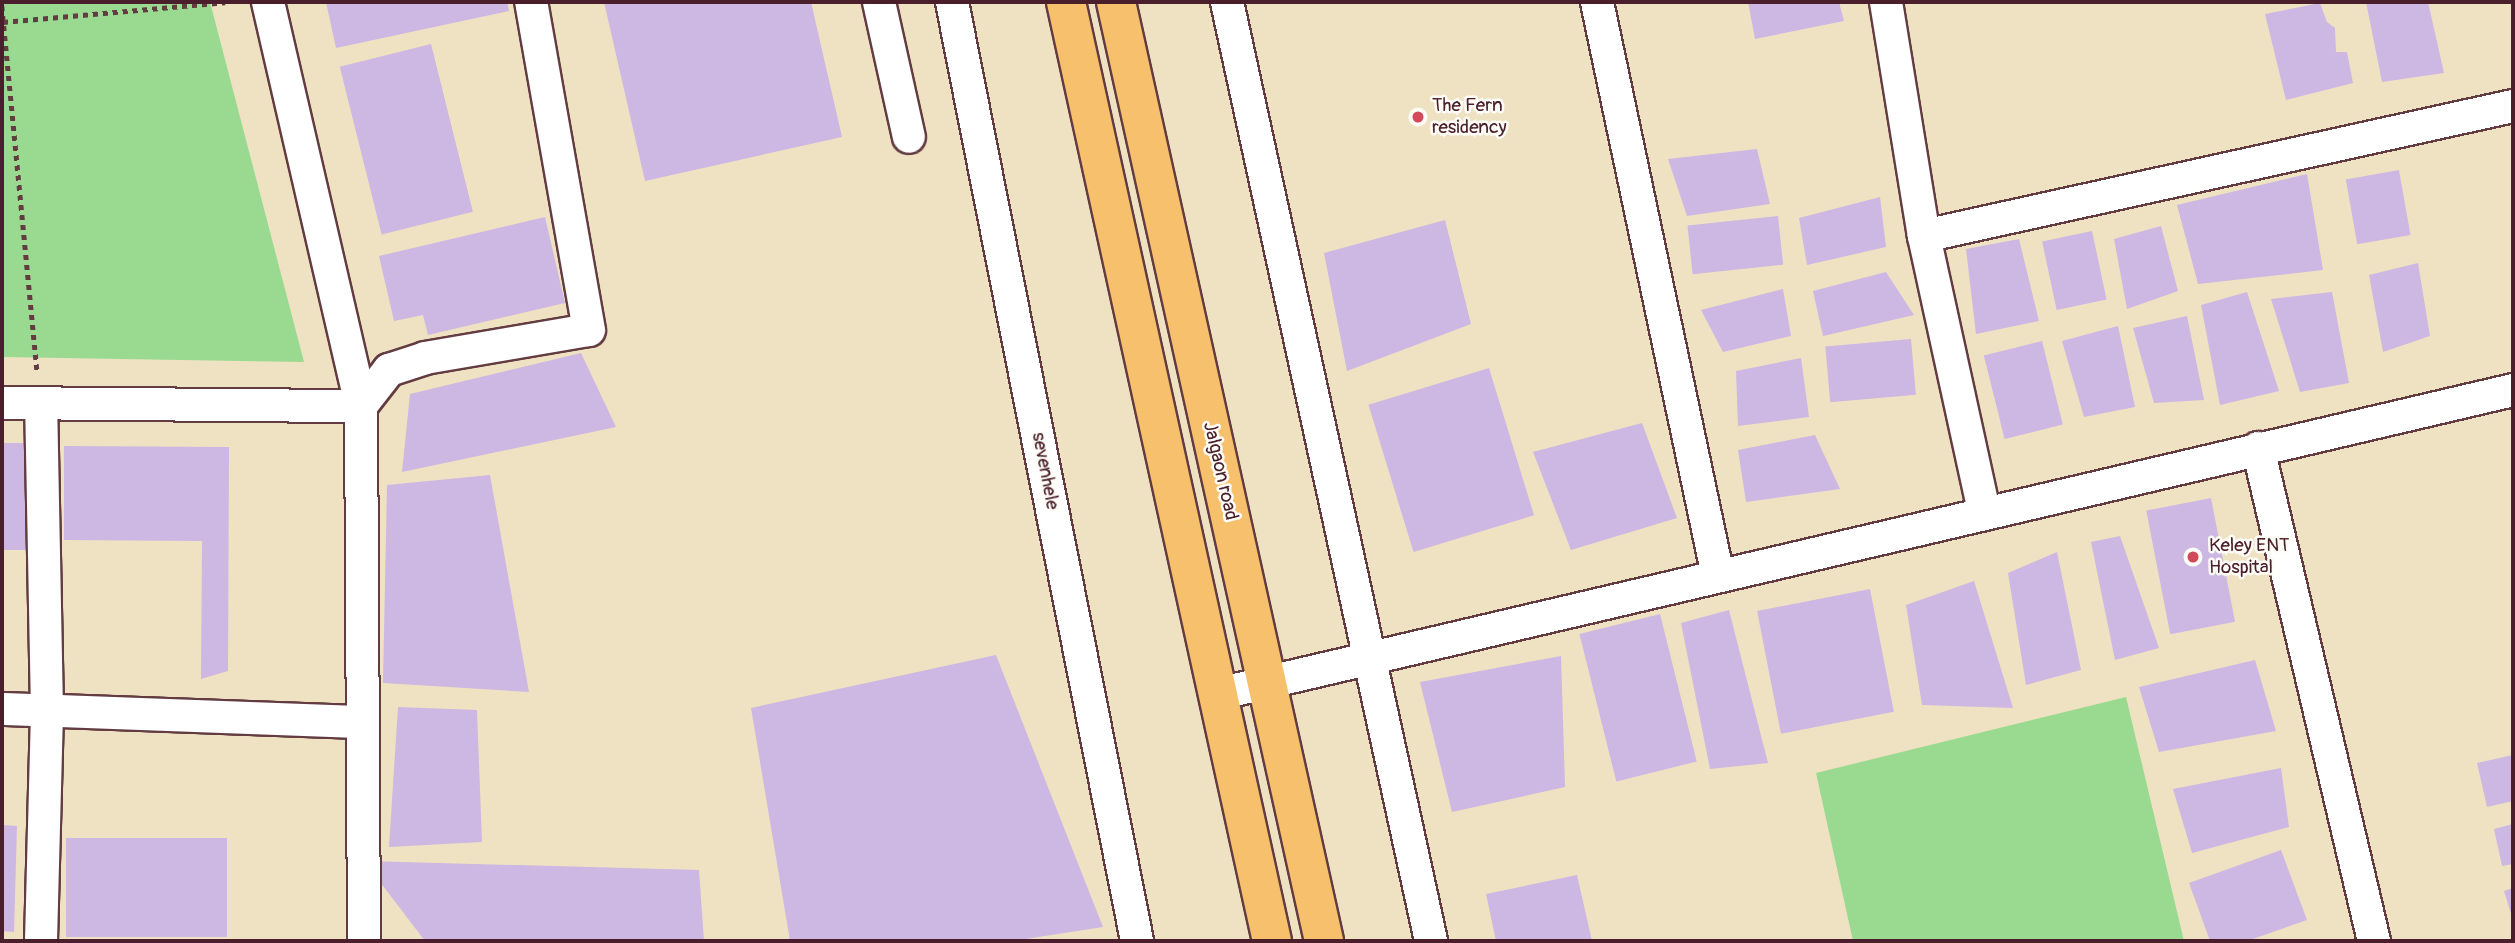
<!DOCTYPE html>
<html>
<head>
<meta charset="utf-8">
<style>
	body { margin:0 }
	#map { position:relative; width:2515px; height:943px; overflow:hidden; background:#efe2c2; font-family:Pangolin,sans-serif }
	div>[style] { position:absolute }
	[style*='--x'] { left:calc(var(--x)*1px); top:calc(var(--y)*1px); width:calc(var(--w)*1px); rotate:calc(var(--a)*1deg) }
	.green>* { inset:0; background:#99da90 }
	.building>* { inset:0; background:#cdb7e3; transform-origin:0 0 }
	.path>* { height:4.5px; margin-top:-2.25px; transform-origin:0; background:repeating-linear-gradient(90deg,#633c42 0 5px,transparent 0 10px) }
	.roads { filter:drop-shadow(2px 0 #633c42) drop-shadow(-2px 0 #633c42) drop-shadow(0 2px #633c42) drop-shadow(0 -2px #633c42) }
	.street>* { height:32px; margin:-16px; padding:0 16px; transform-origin:16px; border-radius:16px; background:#fff }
	.highway>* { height:38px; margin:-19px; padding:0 19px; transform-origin:19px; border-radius:19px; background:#f7c06c }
	.dots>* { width:19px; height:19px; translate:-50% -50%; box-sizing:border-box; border:4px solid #fdfcf7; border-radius:50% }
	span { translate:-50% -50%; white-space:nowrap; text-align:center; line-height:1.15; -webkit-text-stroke:5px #fdfcf7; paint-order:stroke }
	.poi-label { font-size:19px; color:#4a1f2b }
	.left { translate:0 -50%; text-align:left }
	.street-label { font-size:19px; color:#4a1f2b }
	.frame { position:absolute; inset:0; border:4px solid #4a1f2b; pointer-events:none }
</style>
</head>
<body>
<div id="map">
	<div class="green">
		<i style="clip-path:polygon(2px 2px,210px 2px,304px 362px,2px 357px)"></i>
		<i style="clip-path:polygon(2126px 697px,2184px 941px,1853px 941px,1816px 773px)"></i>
	</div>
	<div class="building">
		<i style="clip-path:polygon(326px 2px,507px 2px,509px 11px,336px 48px)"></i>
		<i style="clip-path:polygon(604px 2px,811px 2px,842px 137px,645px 181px)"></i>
		<i style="clip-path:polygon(1748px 2px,1839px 2px,1844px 21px,1755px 39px)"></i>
		<i style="clip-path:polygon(2366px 2px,2428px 2px,2444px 73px,2382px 82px)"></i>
		<i style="clip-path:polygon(2320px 3px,2327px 22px,2335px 28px,2336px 52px,2347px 52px,2353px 83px,2286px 100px,2265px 14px)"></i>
		<i style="left:431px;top:44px;width:173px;height:94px;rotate:76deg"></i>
		<i style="clip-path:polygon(1757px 149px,1770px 204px,1687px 216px,1668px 159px)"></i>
		<i style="left:2399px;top:170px;width:66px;height:54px;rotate:80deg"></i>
		<i style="clip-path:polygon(2307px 174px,2323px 270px,2198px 284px,2177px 205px)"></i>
		<i style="clip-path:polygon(1880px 197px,1886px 247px,1807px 265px,1799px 218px)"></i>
		<i style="left:1778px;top:216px;width:49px;height:91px;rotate:84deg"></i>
		<i style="clip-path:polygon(545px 217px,565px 303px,428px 335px,423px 315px,394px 321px,379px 256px)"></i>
		<i style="clip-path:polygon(1445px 220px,1471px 324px,1347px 371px,1324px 253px)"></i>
		<i style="clip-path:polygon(2161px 226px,2178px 291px,2127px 309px,2114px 239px)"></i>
		<i style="left:2092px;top:231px;width:70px;height:51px;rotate:78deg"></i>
		<i style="clip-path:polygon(2019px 239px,2039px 321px,1976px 334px,1966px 249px)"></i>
		<i style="clip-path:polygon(2418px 263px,2430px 336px,2383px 352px,2369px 275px)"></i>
		<i style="clip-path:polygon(1886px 272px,1914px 315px,1823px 336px,1813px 291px)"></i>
		<i style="clip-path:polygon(1783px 289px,1791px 336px,1723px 352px,1701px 310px)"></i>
		<i style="clip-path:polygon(2247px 292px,2279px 391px,2220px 405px,2201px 305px)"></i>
		<i style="clip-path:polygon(2332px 292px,2349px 383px,2300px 392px,2271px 299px)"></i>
		<i style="clip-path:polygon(2187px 316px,2204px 400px,2154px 403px,2133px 328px)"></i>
		<i style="clip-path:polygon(2118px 326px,2135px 407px,2084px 417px,2062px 341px)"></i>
		<i style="left:1911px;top:339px;width:56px;height:86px;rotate:85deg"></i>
		<i style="left:2042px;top:341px;width:86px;height:60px;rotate:76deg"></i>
		<i style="clip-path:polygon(581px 353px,616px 427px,402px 472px,410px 394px)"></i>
		<i style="clip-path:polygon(1801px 358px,1809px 417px,1738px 426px,1736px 371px)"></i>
		<i style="left:1489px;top:368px;width:154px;height:126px;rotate:73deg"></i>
		<i style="clip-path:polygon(1642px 423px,1677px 518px,1571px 550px,1533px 452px)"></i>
		<i style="clip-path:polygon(1815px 435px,1840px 489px,1746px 502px,1738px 450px)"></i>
		<i style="left:2px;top:443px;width:25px;height:107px"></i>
		<i style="clip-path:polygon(64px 446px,229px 447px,228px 671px,201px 679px,202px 541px,64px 540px)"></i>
		<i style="clip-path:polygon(490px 475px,529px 692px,383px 683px,387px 485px)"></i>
		<i style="left:2211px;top:498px;width:126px;height:66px;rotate:79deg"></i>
		<i style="clip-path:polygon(2120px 536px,2159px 648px,2115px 660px,2091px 542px)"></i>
		<i style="clip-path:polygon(2057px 552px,2081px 670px,2026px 685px,2008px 573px)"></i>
		<i style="clip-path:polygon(1974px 581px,2013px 708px,1922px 705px,1906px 605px)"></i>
		<i style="left:1870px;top:589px;width:125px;height:115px;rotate:79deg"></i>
		<i style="clip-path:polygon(1729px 610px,1768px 763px,1710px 769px,1681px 623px)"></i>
		<i style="left:1660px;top:614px;width:152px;height:83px;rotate:76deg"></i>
		<i style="clip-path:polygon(996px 655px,1103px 927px,1012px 941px,790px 941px,751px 708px)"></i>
		<i style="clip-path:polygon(1561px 656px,1565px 787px,1452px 812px,1420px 682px)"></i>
		<i style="clip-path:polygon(2255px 660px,2276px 731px,2159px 752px,2139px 687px)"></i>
		<i style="clip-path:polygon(398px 707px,477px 710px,482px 842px,389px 847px)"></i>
		<i style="clip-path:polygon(2513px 755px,2513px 801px,2487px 807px,2477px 763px)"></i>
		<i style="clip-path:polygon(2281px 768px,2289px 827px,2192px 853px,2173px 789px)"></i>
		<i style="clip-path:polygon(2513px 824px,2513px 864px,2502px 866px,2494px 829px)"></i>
		<i style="clip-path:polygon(2px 825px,17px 826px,14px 932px,2px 931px)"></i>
		<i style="left:66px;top:838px;width:161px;height:99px"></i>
		<i style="clip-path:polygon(2281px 850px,2307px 920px,2247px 941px,2210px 941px,2189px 883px)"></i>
		<i style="clip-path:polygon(364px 861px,699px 870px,704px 941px,425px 941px)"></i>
		<i style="clip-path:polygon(1577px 875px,1592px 941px,1496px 941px,1486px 894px)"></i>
		<i style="clip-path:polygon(2513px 888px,2513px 920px,2504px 891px)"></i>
	</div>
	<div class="path">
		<i style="--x:2;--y:6;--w:368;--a:84.5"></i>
		<i style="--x:3;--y:22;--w:223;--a:-5.1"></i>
	</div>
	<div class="roads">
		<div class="street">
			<i style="--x:268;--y:2;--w:415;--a:77"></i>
			<i style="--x:361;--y:406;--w:535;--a:89.68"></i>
			<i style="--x:879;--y:2;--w:138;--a:77.5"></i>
			<i style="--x:952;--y:2;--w:957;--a:78.85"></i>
			<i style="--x:1227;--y:2;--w:961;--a:77.74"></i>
			<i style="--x:1597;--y:2;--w:587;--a:78.1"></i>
			<i style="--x:1886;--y:2;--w:237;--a:80.8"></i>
			<i style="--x:1924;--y:236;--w:282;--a:77.7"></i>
			<i style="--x:1924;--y:236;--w:603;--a:-12.45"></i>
			<i style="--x:2;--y:403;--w:359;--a:0.5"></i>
			<i style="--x:361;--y:406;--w:46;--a:-52.1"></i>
			<i style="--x:389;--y:370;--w:38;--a:-18"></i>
			<i style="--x:425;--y:358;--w:166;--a:-9.7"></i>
			<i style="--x:589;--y:330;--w:333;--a:-100"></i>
			<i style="--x:2258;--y:448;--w:506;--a:76.76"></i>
			<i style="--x:1218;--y:694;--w:1330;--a:-13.21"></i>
			<i style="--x:2;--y:709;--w:361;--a:2.1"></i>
			<i style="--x:41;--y:941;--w:230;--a:-88.5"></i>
			<i style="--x:47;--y:711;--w:307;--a:-91.1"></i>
		</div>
		<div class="highway">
			<i style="--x:1066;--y:2;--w:961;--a:77.63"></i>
			<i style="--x:1116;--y:2;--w:962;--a:77.51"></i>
		</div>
	</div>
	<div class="dots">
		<i style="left:1418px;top:117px;background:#d1495b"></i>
		<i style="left:2193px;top:557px;background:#d1495b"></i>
	</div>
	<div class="poi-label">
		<span class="left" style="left:1432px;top:117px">The Fern<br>residency</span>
		<span class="left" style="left:2209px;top:557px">Keley ENT<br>Hospital</span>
	</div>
	<div class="street-label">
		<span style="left:1045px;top:471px;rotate:79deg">sevenhele</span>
		<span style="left:1220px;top:471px;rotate:77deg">Jalgaon road</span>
	</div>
	<div class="frame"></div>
</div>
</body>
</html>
